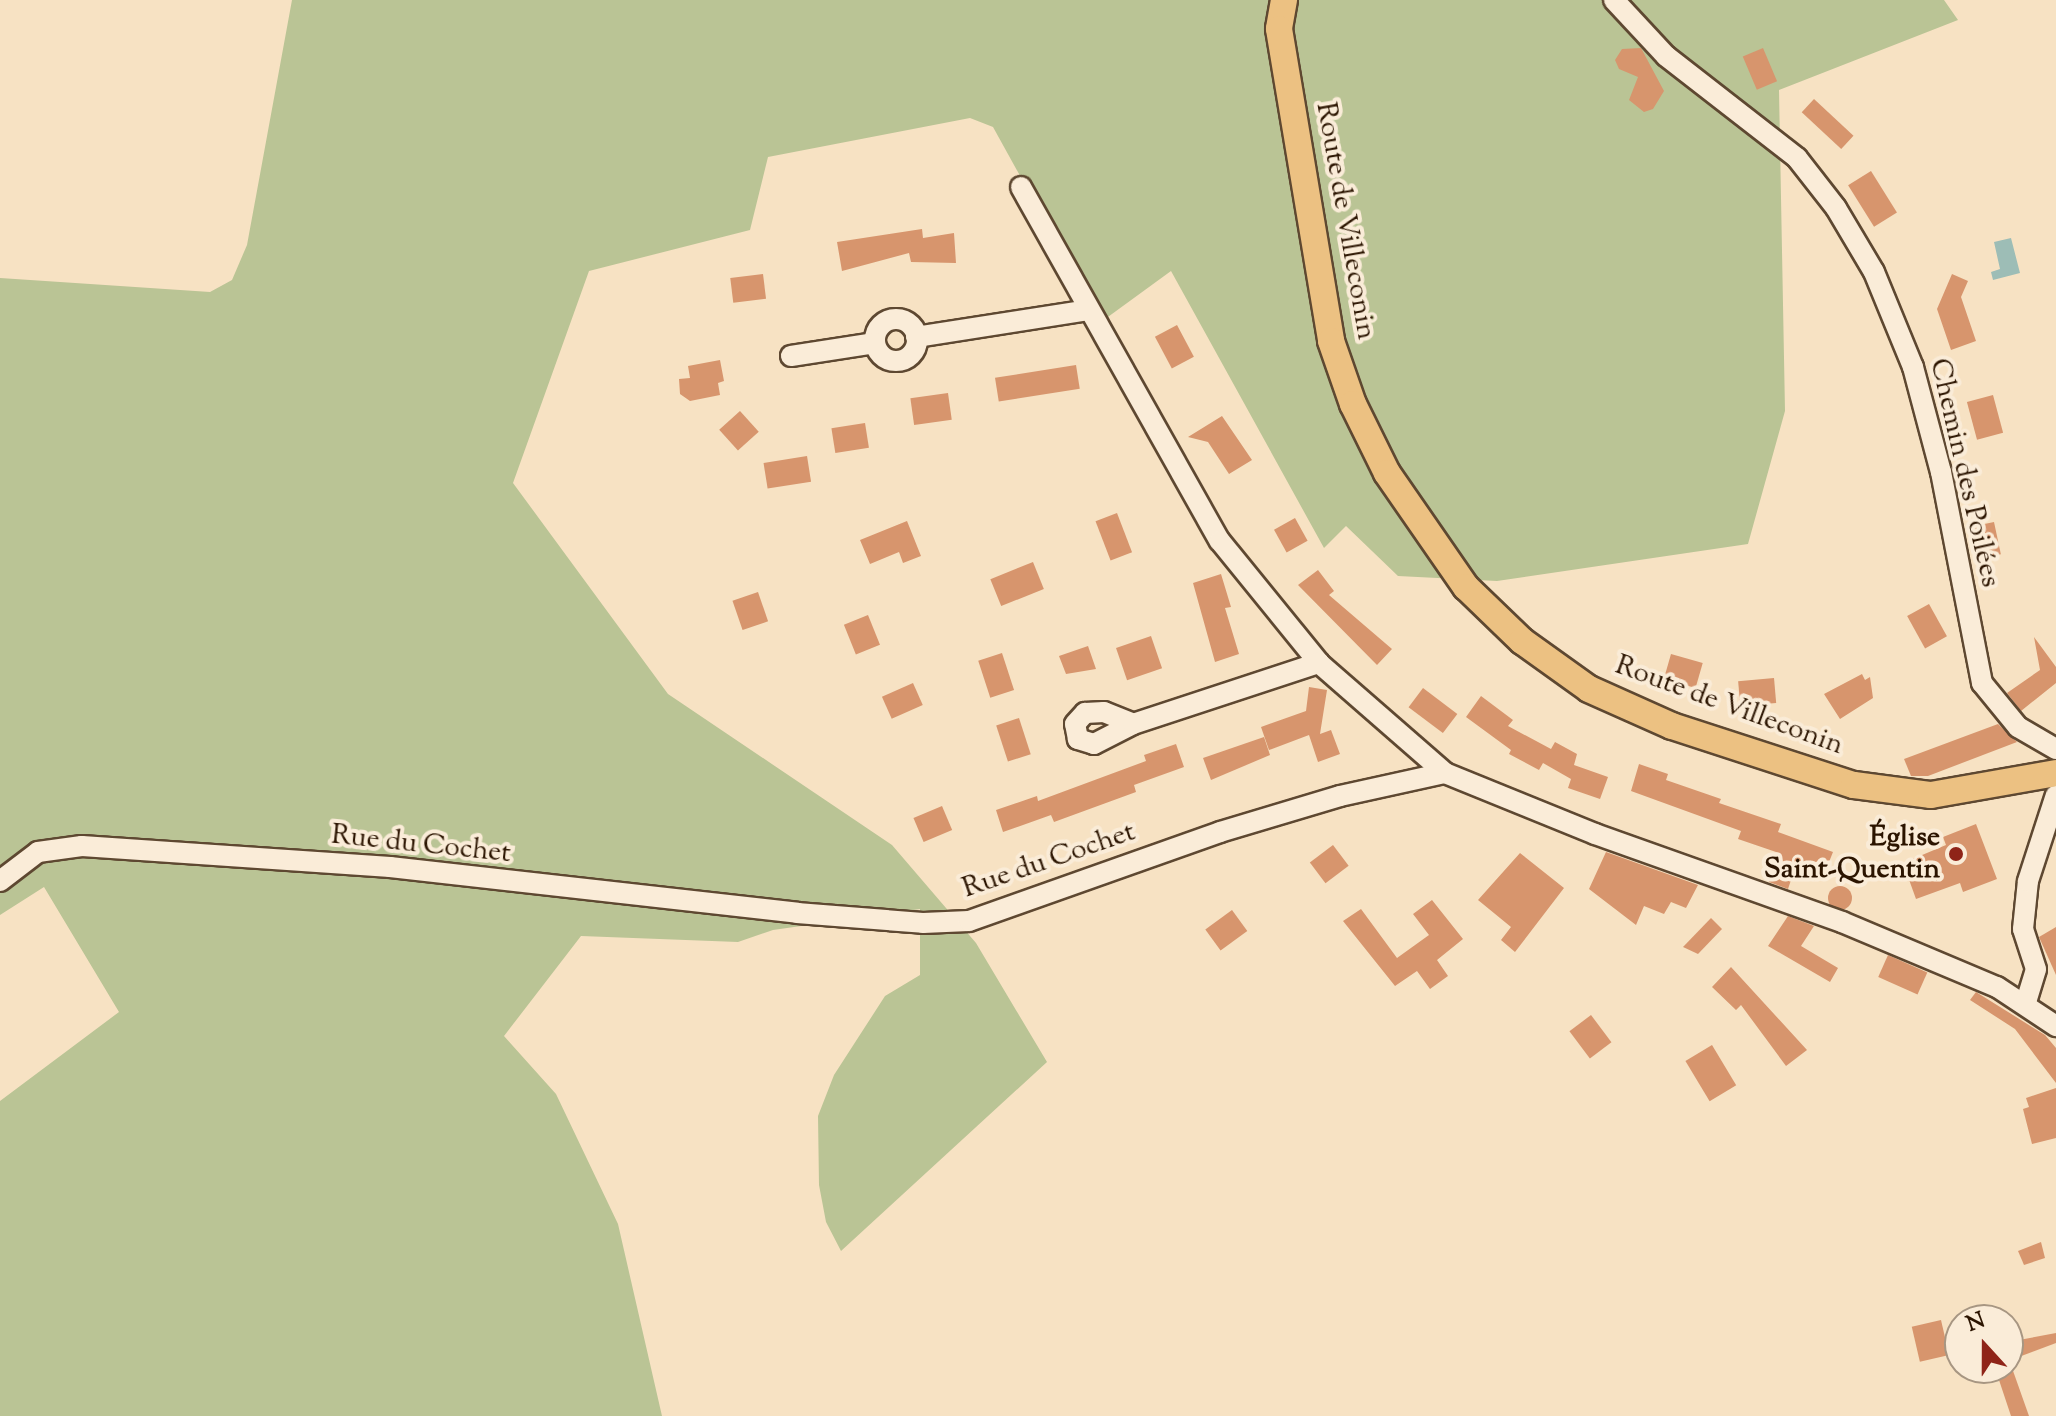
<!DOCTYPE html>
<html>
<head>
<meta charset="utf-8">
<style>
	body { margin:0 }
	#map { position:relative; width:2056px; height:1416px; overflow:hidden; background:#f7e2c3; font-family:"Sorts Mill Goudy",serif }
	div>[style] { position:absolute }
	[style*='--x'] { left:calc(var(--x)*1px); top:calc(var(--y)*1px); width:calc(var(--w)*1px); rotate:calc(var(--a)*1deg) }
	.green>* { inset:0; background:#bac495 }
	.water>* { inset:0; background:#9dbdb6 }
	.building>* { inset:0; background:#d7956d; transform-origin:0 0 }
	.round { border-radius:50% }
	.roads { filter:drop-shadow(2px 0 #5e4831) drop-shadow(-2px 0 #5e4831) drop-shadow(0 2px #5e4831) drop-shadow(0 -2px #5e4831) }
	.minor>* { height:20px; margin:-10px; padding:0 10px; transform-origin:10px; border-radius:10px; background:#faecd8 }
	.minor>.ring { margin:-10px; padding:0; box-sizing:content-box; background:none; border:20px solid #faecd8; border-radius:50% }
	.major>* { height:26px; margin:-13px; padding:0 13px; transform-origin:13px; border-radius:13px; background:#ecc182 }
	.dots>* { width:22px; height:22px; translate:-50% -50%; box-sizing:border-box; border:4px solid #faecd8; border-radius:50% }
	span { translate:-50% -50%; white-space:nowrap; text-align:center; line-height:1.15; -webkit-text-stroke:8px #faecd8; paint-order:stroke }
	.street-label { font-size:28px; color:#2b1400 }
	.poi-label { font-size:28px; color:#2b1400; font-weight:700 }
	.right { translate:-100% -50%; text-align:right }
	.north { position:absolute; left:1944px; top:1304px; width:80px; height:80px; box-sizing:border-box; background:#faecd8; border:2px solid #a79682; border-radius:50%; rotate:339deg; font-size:22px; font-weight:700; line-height:32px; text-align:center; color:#2b1400 }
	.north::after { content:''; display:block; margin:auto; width:28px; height:36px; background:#8f2418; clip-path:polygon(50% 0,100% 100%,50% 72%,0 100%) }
</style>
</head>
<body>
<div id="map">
	<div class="green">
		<i style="clip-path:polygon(292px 0,1944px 0,1958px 20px,1779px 90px,1785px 411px,1748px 544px,1497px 581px,1398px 576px,1346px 526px,1324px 548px,1171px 271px,1101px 322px,993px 127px,970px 118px,768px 157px,750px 230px,589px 271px,513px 483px,668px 694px,892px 845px,976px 943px,1047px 1062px,841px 1251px,826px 1222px,819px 1185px,818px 1116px,834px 1075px,885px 996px,920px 975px,920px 909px,773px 930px,738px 942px,581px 936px,504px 1036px,556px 1094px,618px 1224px,662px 1416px,0 1416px,0 1101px,119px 1012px,44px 887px,0 915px,0 278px,210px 292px,232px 280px,247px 245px)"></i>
	</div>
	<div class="water">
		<i style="clip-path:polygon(2011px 238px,2020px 273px,1993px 280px,1991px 272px,2000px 269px,1994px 242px)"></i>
	</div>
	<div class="building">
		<i style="clip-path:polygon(1641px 48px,1664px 91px,1653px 109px,1644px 112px,1629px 100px,1638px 77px,1619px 69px,1615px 60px,1622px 49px)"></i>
		<i style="left:1763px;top:48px;width:36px;height:22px;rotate:67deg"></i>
		<i style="left:1814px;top:99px;width:54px;height:18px;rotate:43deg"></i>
		<i style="left:1871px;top:171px;width:49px;height:27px;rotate:58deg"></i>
		<i style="clip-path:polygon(922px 229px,923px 238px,954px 233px,956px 263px,911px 262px,909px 253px,842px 271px,837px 242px)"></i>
		<i style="left:763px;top:274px;width:25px;height:33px;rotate:83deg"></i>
		<i style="clip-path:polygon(1952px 274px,1968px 281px,1961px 297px,1976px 341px,1951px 350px,1937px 309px)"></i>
		<i style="left:1177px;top:325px;width:36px;height:25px;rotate:62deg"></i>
		<i style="clip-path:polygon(720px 360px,724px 381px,718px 383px,720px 395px,690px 401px,680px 394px,679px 379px,690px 378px,688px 366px)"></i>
		<i style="left:1076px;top:365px;width:24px;height:82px;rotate:81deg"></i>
		<i style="left:948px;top:393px;width:27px;height:38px;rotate:82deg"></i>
		<i style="left:1993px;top:395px;width:39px;height:27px;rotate:75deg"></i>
		<i style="left:740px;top:411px;width:28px;height:28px;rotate:48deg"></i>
		<i style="clip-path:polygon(1222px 416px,1252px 460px,1229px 474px,1208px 442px,1188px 437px)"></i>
		<i style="left:865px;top:423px;width:25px;height:34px;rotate:81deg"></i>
		<i style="left:807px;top:456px;width:26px;height:44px;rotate:81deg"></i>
		<i style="left:1117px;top:513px;width:42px;height:23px;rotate:69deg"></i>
		<i style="left:1295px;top:518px;width:26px;height:24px;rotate:61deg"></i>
		<i style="clip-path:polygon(907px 521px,921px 556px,903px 563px,899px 552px,870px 564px,860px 540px)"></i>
		<i style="left:1994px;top:522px;width:33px;height:23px;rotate:78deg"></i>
		<i style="left:1033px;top:562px;width:29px;height:46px;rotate:68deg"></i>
		<i style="clip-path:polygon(1318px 570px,1334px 591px,1329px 595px,1392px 649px,1377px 665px,1298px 585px)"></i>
		<i style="clip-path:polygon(1221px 574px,1231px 607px,1225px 608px,1239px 654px,1215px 662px,1193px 583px)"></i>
		<i style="left:758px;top:592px;width:31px;height:27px;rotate:71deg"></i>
		<i style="left:1929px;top:604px;width:37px;height:25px;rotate:61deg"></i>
		<i style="left:868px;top:615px;width:32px;height:26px;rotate:68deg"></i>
		<i style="left:1151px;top:636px;width:34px;height:37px;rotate:71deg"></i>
		<i style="clip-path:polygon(2034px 637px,2056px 667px,2056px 683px,2021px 711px,2007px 693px,2040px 670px)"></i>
		<i style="clip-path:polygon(1088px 646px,1096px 669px,1066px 674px,1059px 656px)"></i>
		<i style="left:1002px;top:653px;width:39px;height:25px;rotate:72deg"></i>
		<i style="left:1671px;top:654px;width:33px;height:26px;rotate:16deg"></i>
		<i style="clip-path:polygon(1862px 674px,1865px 680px,1870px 677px,1873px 698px,1840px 719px,1824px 694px)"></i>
		<i style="left:1774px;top:678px;width:25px;height:36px;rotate:85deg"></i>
		<i style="left:913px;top:683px;width:24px;height:34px;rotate:66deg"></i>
		<i style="clip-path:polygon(1309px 687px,1327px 690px,1320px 734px,1331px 730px,1340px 754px,1318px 762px,1309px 735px,1269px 750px,1261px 727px,1306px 711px)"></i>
		<i style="left:1423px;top:688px;width:43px;height:24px;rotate:37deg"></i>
		<i style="clip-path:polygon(1481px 696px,1513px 720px,1508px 726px,1551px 749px,1555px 742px,1577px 754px,1574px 765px,1608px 777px,1600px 799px,1568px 788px,1571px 779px,1543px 763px,1539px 770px,1509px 754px,1511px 750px,1466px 717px)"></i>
		<i style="left:1019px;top:718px;width:38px;height:24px;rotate:72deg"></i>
		<i style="clip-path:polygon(1998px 724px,2017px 742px,1928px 776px,1911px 776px,1904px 759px)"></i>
		<i style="clip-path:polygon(1264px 737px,1270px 755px,1211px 780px,1203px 758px)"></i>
		<i style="clip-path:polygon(1176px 744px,1184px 767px,1134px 785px,1136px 792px,1054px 822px,1051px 815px,1003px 832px,996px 810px,1037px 796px,1038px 801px,1146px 761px,1144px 755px)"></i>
		<i style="clip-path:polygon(1639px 764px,1668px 774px,1666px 780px,1721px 799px,1719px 803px,1781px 824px,1778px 832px,1833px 852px,1825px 872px,1797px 862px,1788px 889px,1769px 882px,1779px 853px,1738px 839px,1741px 831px,1631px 791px)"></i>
		<i style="left:942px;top:806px;width:26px;height:31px;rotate:67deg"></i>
		<i style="clip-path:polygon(1976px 824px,1997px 879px,1963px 892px,1960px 883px,1916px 899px,1903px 863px,1946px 845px,1943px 837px)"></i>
		<i style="left:1333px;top:845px;width:26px;height:29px;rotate:53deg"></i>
		<i style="clip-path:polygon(1606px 852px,1698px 885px,1686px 908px,1671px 902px,1664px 914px,1644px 906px,1636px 925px,1589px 889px)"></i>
		<i style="clip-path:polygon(1520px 853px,1564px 888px,1515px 952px,1501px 940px,1511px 927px,1478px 900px)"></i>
		<i class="round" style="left:1828px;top:886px;width:24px;height:24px"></i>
		<i style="clip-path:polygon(1432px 900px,1463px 939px,1437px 960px,1448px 976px,1430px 989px,1417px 971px,1395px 986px,1343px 921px,1361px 909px,1397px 958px,1429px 935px,1413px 914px)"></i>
		<i style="left:1232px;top:910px;width:26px;height:33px;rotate:54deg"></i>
		<i style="clip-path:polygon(1788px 916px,1814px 926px,1801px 946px,1838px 968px,1830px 982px,1768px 946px)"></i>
		<i style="clip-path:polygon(1711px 918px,1722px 929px,1698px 954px,1683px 947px)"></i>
		<i style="clip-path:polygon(2056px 927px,2056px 975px,2039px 937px)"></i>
		<i style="left:1888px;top:955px;width:43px;height:24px;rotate:24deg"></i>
		<i style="clip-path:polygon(1731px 967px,1807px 1050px,1786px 1066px,1741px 1005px,1736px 1010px,1712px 987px)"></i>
		<i style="clip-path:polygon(1976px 992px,2045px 1035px,2056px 1048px,2056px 1083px,2015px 1029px,1970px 1000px)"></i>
		<i style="left:1591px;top:1015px;width:34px;height:27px;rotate:53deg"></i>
		<i style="left:1712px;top:1045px;width:47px;height:31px;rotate:59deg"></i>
		<i style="clip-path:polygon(2056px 1088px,2056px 1138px,2032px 1144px,2023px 1109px,2029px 1107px,2026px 1098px)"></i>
		<i style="clip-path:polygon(2041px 1242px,2045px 1258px,2024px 1265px,2018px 1251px)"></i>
		<i style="left:1941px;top:1320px;width:36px;height:30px;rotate:77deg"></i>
		<i style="clip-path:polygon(2056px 1333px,2056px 1343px,2008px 1361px,2008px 1342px)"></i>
		<i style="clip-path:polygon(1995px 1368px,2012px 1368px,2029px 1416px,2011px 1416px)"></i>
	</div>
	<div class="roads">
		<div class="minor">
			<i style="--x:1614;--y:0;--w:76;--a:47.1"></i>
			<i style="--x:1666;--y:56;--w:166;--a:37.9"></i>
			<i style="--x:1797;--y:158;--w:63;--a:52"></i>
			<i style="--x:1836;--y:208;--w:74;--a:59.3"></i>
			<i style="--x:1874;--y:272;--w:103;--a:67.7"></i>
			<i style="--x:1913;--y:367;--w:109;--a:75.1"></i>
			<i style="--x:1941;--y:472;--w:215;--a:79"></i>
			<i style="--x:1982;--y:683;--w:57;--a:50.7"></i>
			<i style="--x:2018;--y:727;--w:44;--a:30.1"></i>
			<i style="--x:1021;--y:187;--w:406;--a:60.7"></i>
			<i style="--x:1220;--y:541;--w:157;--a:50.9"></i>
			<i style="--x:1319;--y:663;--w:167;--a:41.1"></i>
			<i style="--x:1445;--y:773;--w:162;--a:22.1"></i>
			<i style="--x:1595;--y:834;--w:262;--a:19.6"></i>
			<i style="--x:1842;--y:922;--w:168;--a:22.8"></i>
			<i style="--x:1997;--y:987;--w:71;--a:33.5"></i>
			<i class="ring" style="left:875px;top:319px;width:22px;height:22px"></i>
			<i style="--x:916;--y:337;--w:174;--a:-8.9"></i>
			<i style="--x:791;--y:356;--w:85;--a:-8.8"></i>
			<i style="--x:1133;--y:724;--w:44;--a:152.9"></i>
			<i style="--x:1094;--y:744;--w:17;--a:-163"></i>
			<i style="--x:1078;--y:739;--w:15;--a:-101"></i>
			<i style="--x:1075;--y:724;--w:15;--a:-48"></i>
			<i style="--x:1085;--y:713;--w:19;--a:-3"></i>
			<i style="--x:1104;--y:712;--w:31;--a:22"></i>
			<i style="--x:1133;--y:724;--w:196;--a:-18.2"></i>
			<i style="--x:0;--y:881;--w:48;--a:-37.3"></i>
			<i style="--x:38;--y:852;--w:44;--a:-7.8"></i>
			<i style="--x:82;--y:846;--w:309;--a:3.9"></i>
			<i style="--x:390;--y:867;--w:410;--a:6.4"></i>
			<i style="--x:797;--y:913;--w:126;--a:4.5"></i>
			<i style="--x:923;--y:923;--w:46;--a:-2.5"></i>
			<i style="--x:969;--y:921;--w:266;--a:-19.5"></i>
			<i style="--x:1220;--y:832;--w:125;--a:-16.7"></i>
			<i style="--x:1340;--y:796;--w:107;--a:-12.4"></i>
			<i style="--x:2026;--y:1002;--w:34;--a:-73"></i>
			<i style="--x:2036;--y:969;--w:42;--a:-108"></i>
			<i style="--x:2023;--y:929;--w:48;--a:-84.1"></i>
			<i style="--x:2028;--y:881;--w:90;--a:-72"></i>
		</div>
		<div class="major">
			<i style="--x:1284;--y:0;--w:29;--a:100"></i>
			<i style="--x:1279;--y:29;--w:316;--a:80.5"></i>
			<i style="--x:1331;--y:341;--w:67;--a:70.8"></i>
			<i style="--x:1353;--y:404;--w:77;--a:63.8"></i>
			<i style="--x:1387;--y:473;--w:139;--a:55.3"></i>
			<i style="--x:1466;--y:587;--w:78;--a:44"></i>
			<i style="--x:1522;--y:641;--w:82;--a:35.6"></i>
			<i style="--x:1589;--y:689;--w:91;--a:24"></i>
			<i style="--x:1672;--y:726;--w:191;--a:18"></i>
			<i style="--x:1854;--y:785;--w:78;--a:7.4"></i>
			<i style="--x:1931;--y:795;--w:127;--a:-10"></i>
		</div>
	</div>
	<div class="dots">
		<i style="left:1956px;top:854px;background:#8f2418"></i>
	</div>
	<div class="street-label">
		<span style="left:1345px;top:221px;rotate:80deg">Route de Villeconin</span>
		<span style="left:1964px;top:473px;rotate:77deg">Chemin des Poilées</span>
		<span style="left:1729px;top:706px;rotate:20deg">Route de Villeconin</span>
		<span style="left:421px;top:845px;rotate:6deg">Rue du Cochet</span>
		<span style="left:1049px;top:861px;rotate:-19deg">Rue du Cochet</span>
	</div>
	<div class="poi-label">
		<span class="right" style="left:1940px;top:854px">Église<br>Saint-Quentin</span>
	</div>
	<div class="north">N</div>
</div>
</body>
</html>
